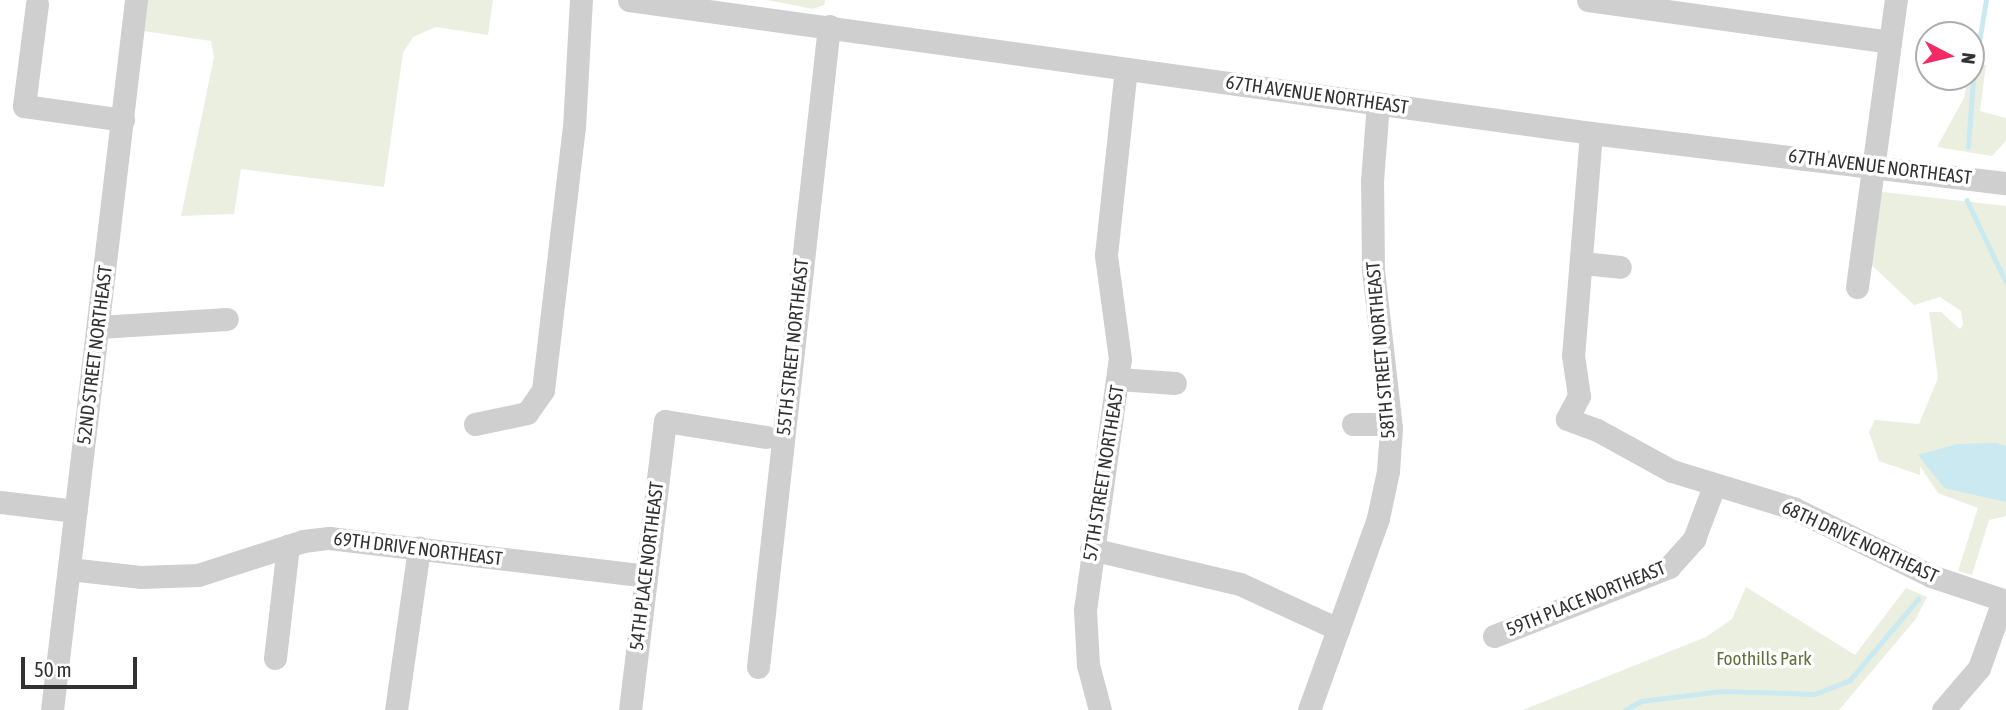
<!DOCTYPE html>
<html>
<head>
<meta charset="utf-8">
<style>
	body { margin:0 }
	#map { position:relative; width:2006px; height:710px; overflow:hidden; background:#fff; font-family:"Asap Condensed",sans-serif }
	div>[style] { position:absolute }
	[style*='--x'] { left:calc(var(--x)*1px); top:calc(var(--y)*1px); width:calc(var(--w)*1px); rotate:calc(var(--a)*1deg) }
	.green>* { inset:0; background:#ebefe0 }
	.water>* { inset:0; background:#cbe9f0 }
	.stream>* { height:4.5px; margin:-2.25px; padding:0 2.25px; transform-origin:2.25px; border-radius:2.25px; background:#cbe9f0 }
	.minor>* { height:23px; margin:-11.5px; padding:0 11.5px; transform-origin:11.5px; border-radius:11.5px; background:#cfcfcf }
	span { translate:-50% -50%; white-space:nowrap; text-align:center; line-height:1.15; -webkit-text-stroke:7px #fff; paint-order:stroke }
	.street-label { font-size:19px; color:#323232 }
	.park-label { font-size:19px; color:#60723b }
	.north { position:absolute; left:1915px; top:21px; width:70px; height:70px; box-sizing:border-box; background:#fff; border:2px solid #adadad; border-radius:50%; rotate:97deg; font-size:19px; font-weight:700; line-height:28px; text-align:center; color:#323232 }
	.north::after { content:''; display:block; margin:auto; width:24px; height:32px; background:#f32a63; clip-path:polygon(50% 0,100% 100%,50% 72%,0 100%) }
	.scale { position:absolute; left:21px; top:657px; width:116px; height:32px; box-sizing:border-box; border:4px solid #323232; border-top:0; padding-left:9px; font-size:21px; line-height:24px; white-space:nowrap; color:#323232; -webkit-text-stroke:5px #fff; paint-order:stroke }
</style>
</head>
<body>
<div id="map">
	<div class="green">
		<i style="clip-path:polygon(148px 0,493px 0,488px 35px,436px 27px,413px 37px,403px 53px,384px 187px,241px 169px,234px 214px,181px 216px,214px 57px,211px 41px,144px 31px)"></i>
		<i style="clip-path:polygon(767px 0,825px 0,824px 5px,813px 9px)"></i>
		<i style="clip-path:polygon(1971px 64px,1986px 65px,1980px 111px,2006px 118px,2006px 141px,1992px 156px,1937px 147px,1964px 98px)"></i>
		<i style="clip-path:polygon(1865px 190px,2006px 206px,2006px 516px,1989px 520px,1972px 575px,1958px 571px,1978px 508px,1938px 493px,1920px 466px,1920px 475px,1879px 461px,1869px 432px,1875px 420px,1919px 424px,1938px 378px,1929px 312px,1941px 312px,1960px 329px,1963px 325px,1961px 311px,1940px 297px,1914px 305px,1865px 259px)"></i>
		<i style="clip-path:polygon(1746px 587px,1855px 655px,1906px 588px,1927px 597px,1915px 620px,1839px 710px,1523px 710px,1706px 637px,1732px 619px)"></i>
	</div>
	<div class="water">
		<i style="clip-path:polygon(1996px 443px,2006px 446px,2006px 502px,1944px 488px,1918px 455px,1957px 444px)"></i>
	</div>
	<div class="stream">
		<i style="--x:1968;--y:147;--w:68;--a:-85.8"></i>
		<i style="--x:1973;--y:79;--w:80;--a:-80.7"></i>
		<i style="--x:1967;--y:200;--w:91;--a:64.6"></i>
		<i style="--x:1625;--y:710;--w:18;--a:-29"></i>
		<i style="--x:1641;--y:701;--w:81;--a:-7.1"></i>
		<i style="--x:1721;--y:691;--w:93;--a:1.8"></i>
		<i style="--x:1814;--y:694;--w:39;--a:-21"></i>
		<i style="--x:1850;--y:680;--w:106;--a:-50"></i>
	</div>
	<div class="minor">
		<i style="--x:629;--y:0;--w:971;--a:7.87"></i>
		<i style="--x:1591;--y:133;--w:418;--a:6.9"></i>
		<i style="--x:1588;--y:0;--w:305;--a:7.9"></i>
		<i style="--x:37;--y:4;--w:103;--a:97.3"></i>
		<i style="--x:24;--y:106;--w:100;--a:8"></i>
		<i style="--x:1591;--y:133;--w:223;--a:94.6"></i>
		<i style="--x:1573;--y:355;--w:41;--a:81.7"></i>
		<i style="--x:1579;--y:396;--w:26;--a:118"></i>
		<i style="--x:1567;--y:419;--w:32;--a:20"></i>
		<i style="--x:1597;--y:430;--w:85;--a:28.7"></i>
		<i style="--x:1672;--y:471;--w:127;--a:17"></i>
		<i style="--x:1793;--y:508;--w:154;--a:26.2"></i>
		<i style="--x:1931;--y:576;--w:79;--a:18.4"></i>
		<i style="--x:1583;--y:263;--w:37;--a:6"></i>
		<i style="--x:1857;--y:287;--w:290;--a:-82.3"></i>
		<i style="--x:99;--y:327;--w:128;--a:-3.6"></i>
		<i style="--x:1118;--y:379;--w:57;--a:4"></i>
		<i style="--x:475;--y:424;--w:53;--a:-11.9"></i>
		<i style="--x:527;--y:413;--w:28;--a:-55"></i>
		<i style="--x:543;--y:390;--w:264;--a:-83.3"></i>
		<i style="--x:574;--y:128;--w:128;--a:-86.9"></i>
		<i style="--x:1353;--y:424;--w:37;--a:0"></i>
		<i style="--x:0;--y:502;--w:76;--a:6.8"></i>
		<i style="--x:1091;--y:549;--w:153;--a:13.2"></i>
		<i style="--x:1240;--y:584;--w:108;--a:24.7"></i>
		<i style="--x:69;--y:569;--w:71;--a:6.4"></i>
		<i style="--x:140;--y:577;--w:58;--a:-2"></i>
		<i style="--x:198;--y:575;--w:110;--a:-17.9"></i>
		<i style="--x:303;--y:541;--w:26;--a:-7"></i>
		<i style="--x:329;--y:538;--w:319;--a:6.8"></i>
		<i style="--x:1494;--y:636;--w:188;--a:-21.5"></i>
		<i style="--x:1669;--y:567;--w:38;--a:-48"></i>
		<i style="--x:1694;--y:539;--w:57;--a:-69.3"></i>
		<i style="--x:275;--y:658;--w:113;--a:-83.4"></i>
		<i style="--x:758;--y:667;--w:645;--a:-83.68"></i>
		<i style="--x:52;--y:710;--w:715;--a:-83.25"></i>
		<i style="--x:396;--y:710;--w:164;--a:-81.9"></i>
		<i style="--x:630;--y:710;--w:291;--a:-83.1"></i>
		<i style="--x:665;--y:421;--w:102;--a:9"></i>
		<i style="--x:1100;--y:710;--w:47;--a:-104.9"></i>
		<i style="--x:1088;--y:665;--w:55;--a:-93.1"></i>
		<i style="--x:1085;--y:610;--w:253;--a:-82.1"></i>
		<i style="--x:1120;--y:359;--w:105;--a:-97.7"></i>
		<i style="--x:1106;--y:255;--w:187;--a:-83.9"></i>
		<i style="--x:1309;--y:710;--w:204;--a:-70.2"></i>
		<i style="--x:1378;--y:518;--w:48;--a:-78"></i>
		<i style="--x:1388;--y:471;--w:43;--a:-86"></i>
		<i style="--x:1391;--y:428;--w:159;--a:-96.5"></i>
		<i style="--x:1373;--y:270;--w:89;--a:-90.6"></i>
		<i style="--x:1372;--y:181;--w:78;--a:-85.6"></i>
		<i style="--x:1943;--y:710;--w:55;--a:-49.4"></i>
		<i style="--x:1979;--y:668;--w:71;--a:-70.3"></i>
	</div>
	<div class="street-label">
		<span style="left:1317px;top:95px;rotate:8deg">67TH AVENUE NORTHEAST</span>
		<span style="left:1880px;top:167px;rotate:7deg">67TH AVENUE NORTHEAST</span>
		<span style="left:793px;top:347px;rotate:-84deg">55TH STREET NORTHEAST</span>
		<span style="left:1381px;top:350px;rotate:-95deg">58TH STREET NORTHEAST</span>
		<span style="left:95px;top:355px;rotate:-83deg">52ND STREET NORTHEAST</span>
		<span style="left:1104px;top:473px;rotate:-81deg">57TH STREET NORTHEAST</span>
		<span style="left:1860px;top:542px;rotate:25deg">68TH DRIVE NORTHEAST</span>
		<span style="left:418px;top:549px;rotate:7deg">69TH DRIVE NORTHEAST</span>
		<span style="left:647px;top:566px;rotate:-83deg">54TH PLACE NORTHEAST</span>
		<span style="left:1586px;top:599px;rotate:-22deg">59TH PLACE NORTHEAST</span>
	</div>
	<div class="park-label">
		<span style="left:1764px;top:659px">Foothills Park</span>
	</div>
	<div class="north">N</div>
	<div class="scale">50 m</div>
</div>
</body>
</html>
